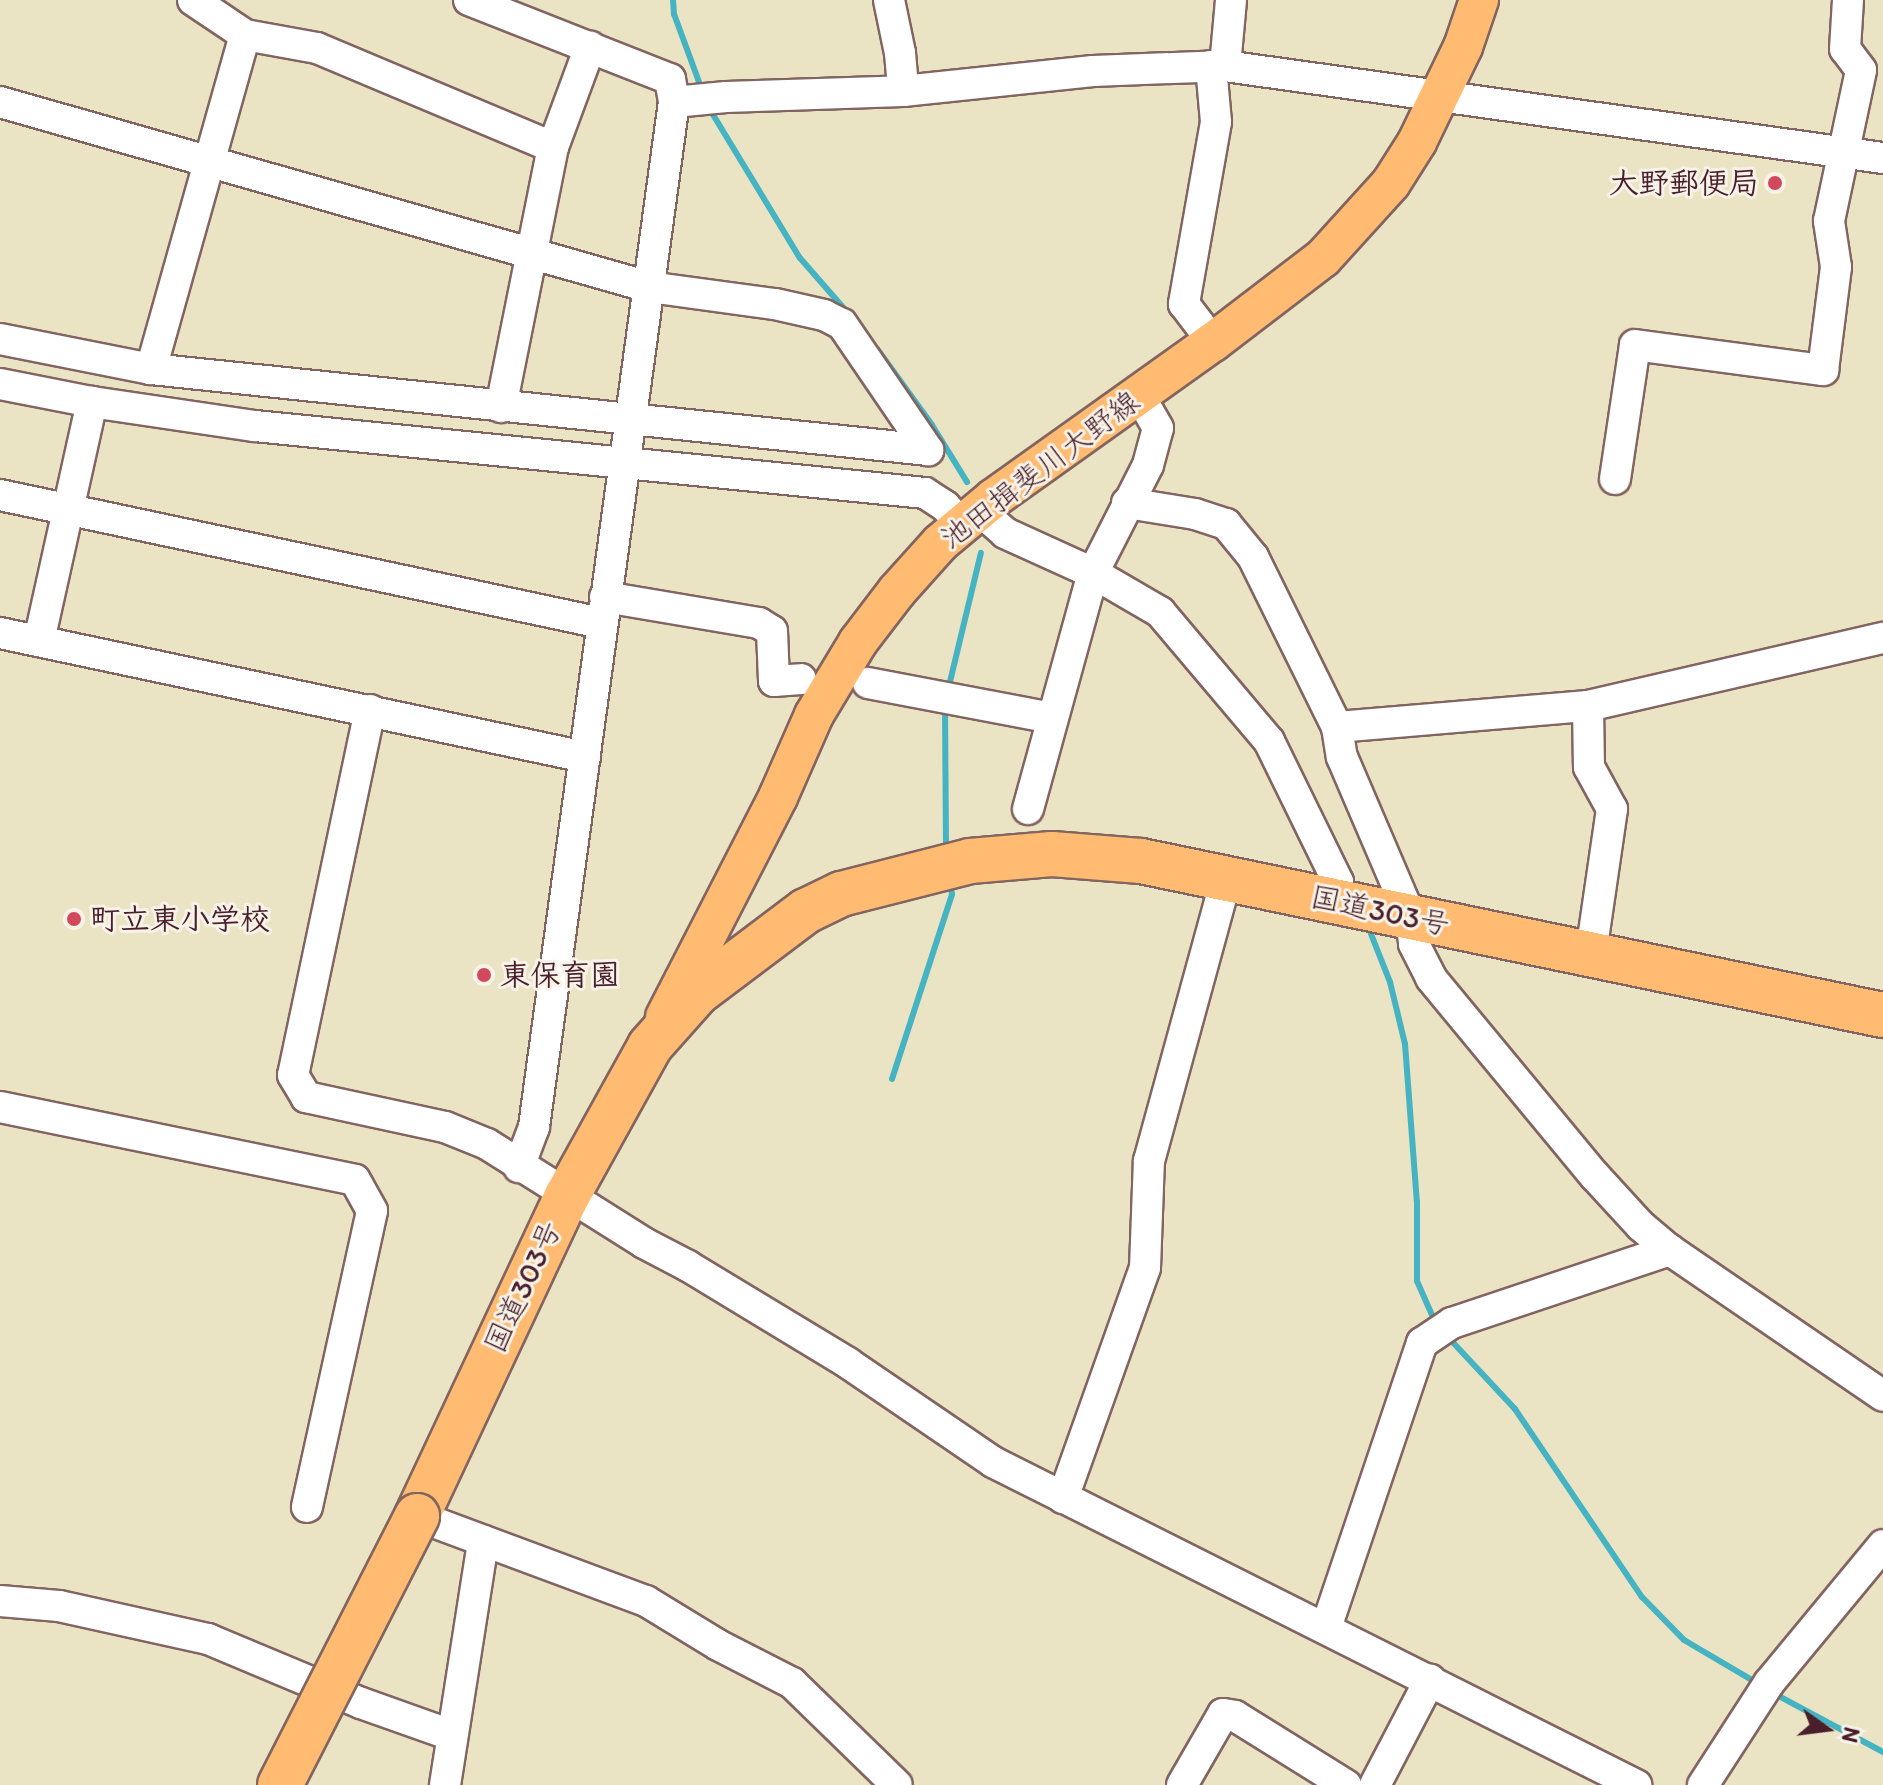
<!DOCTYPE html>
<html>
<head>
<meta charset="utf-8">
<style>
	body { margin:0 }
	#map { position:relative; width:1883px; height:1785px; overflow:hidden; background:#ebe4c4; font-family:Itim,"Klee One",sans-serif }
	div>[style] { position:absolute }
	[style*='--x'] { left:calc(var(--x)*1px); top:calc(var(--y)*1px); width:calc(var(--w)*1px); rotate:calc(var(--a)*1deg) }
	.stream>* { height:6px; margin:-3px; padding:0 3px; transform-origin:3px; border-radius:3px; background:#46b3c2 }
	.roads { filter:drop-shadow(2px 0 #826461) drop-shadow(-2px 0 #826461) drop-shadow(0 2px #826461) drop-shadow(0 -2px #826461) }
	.minor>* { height:30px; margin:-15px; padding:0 15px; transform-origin:15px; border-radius:15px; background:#fff }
	.major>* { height:38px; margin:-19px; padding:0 19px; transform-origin:19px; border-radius:19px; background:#febb71 }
	.highway>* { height:44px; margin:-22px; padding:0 22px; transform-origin:22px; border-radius:22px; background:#febb71 }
	.bridges { filter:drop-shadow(2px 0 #826461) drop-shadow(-2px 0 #826461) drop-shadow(0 2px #826461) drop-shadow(0 -2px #826461) }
	.highway-bridge>* { height:44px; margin:-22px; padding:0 22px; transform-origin:22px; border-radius:22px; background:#febb71 }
	.dots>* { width:22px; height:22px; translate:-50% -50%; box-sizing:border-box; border:4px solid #f7f3e8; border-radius:50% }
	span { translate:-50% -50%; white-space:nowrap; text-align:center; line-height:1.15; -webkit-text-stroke:6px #f7f3e8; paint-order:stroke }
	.poi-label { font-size:30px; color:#4a1f2b; font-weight:700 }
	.right { translate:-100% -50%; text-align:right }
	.left { translate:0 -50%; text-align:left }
	.street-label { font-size:30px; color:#4a1f2b }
	.north { position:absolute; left:1787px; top:1689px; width:80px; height:80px; -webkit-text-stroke:6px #f7f3e8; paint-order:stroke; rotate:104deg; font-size:22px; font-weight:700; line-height:32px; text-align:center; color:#4a1f2b }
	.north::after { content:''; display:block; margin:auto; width:28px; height:36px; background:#4a1f2b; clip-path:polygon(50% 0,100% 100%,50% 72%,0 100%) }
</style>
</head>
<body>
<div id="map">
	<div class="stream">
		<i style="--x:673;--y:0;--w:14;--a:86"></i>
		<i style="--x:674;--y:14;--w:81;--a:69.8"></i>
		<i style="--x:709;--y:108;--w:175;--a:58.8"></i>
		<i style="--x:800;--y:258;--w:73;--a:48.9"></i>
		<i style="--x:878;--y:350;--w:92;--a:54.2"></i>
		<i style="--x:932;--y:425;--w:67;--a:58.4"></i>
		<i style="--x:948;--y:690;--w:141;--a:-76.5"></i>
		<i style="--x:945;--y:705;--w:145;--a:89.6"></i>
		<i style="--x:1371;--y:934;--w:52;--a:68.4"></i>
		<i style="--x:1390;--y:982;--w:64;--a:76.4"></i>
		<i style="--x:1405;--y:1044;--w:158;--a:85.7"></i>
		<i style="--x:1417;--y:1202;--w:79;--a:90"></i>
		<i style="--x:1417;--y:1281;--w:47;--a:66.2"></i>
		<i style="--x:892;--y:1079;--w:194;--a:-72"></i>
		<i style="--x:952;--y:894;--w:13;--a:-99"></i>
		<i style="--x:1446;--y:1335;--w:101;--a:47"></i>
		<i style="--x:1515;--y:1409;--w:227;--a:56"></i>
		<i style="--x:1642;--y:1597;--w:60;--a:45.7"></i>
		<i style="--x:1684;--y:1640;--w:85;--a:30.5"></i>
		<i style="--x:1773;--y:1693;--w:125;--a:28.2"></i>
	</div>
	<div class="roads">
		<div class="minor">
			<i style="--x:193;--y:0;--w:63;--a:33.9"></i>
			<i style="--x:245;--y:35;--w:73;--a:10.2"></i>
			<i style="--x:317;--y:48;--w:256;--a:22.8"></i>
			<i style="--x:469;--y:0;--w:216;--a:21.5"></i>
			<i style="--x:670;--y:79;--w:23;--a:80"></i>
			<i style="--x:674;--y:102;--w:1035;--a:97.78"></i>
			<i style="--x:534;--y:1127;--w:43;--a:110.6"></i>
			<i style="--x:889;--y:0;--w:54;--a:78.3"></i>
			<i style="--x:900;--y:53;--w:38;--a:85"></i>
			<i style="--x:1211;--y:66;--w:56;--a:84.9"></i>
			<i style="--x:1216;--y:122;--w:185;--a:100"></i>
			<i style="--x:1184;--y:304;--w:48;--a:52.7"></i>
			<i style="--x:1225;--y:66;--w:66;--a:-84.8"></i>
			<i style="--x:0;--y:102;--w:675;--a:15.91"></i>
			<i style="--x:649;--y:287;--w:127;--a:7.7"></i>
			<i style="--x:775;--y:304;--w:50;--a:12.7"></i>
			<i style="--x:824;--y:315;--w:20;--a:27"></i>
			<i style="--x:842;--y:324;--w:153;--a:55.7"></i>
			<i style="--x:928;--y:450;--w:781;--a:-174.05"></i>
			<i style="--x:151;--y:369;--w:154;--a:-168.8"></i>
			<i style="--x:674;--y:102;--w:52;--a:-5.5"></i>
			<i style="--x:726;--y:97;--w:177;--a:-1.9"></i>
			<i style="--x:903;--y:91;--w:191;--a:-6"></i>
			<i style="--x:1093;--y:71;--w:132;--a:-2.2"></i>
			<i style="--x:1225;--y:66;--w:664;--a:7.96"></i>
			<i style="--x:151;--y:369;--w:347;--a:-74.3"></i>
			<i style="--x:0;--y:384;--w:94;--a:11.1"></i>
			<i style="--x:92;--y:402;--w:245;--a:102.5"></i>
			<i style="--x:92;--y:402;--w:165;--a:8.4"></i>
			<i style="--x:255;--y:426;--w:673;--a:5.71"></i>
			<i style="--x:925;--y:493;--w:24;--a:33"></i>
			<i style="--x:945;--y:506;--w:25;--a:48"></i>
			<i style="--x:501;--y:407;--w:265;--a:-78.7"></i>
			<i style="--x:553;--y:147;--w:107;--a:-69.7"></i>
			<i style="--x:1615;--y:479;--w:135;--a:-81.5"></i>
			<i style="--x:1635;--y:345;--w:190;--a:7.6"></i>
			<i style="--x:1823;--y:370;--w:104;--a:-82.8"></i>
			<i style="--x:1836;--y:267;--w:47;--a:-98.7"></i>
			<i style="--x:1829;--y:221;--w:154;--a:-78"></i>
			<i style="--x:1861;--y:70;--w:26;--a:-127"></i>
			<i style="--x:1845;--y:49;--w:49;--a:-86.5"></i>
			<i style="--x:0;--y:495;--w:614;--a:12.02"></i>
			<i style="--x:1127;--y:503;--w:69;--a:9.2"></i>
			<i style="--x:1195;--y:514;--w:33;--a:18"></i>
			<i style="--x:1226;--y:524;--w:43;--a:50.7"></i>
			<i style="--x:1253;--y:557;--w:190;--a:63.7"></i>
			<i style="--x:1337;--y:727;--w:30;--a:81"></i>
			<i style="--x:1342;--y:757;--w:175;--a:66.8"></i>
			<i style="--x:1411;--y:918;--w:26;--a:83"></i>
			<i style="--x:1414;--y:944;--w:38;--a:63"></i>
			<i style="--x:1431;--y:978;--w:257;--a:50.4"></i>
			<i style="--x:1595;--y:1176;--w:68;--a:47.4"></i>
			<i style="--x:1641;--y:1226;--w:38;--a:40"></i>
			<i style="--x:1670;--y:1250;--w:258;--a:34.4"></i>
			<i style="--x:979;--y:510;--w:35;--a:41"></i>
			<i style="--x:1005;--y:533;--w:97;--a:24.4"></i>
			<i style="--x:1093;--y:573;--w:78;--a:30.2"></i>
			<i style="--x:1160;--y:612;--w:169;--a:49.8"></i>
			<i style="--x:1269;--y:741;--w:157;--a:63.9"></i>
			<i style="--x:1338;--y:882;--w:20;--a:87"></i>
			<i style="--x:605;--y:597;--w:156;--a:9.6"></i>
			<i style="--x:759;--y:623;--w:15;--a:32"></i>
			<i style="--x:772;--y:631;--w:50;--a:87.7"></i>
			<i style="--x:774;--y:681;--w:27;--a:-4"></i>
			<i style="--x:0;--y:633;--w:598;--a:11.97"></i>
			<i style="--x:868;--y:683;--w:187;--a:10.8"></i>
			<i style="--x:1588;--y:706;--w:61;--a:89.1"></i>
			<i style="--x:1589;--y:767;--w:48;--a:61.3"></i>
			<i style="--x:1612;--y:809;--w:146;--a:98.3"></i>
			<i style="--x:370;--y:710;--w:373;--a:101.9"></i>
			<i style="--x:293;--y:1075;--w:26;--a:59"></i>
			<i style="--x:306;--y:1097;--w:142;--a:12.2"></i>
			<i style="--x:445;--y:1127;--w:45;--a:22"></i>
			<i style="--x:487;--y:1144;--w:186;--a:32.2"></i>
			<i style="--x:644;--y:1243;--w:50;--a:27.6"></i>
			<i style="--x:688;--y:1266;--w:187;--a:31.2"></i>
			<i style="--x:848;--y:1363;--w:176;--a:34.3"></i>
			<i style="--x:993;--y:1462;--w:720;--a:26.67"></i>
			<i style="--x:1337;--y:727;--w:252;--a:-4.8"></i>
			<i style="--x:1588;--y:706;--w:303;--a:-13"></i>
			<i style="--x:1028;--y:809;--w:245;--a:-74.6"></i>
			<i style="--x:1093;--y:573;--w:121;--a:-63"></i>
			<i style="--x:1148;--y:465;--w:38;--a:-75"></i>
			<i style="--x:1158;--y:428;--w:38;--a:-120"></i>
			<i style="--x:0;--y:1107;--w:362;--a:11.6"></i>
			<i style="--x:355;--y:1180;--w:35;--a:61"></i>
			<i style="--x:372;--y:1211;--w:303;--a:102.4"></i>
			<i style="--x:1063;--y:1498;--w:244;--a:-70.4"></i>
			<i style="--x:1145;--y:1268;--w:107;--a:-87.9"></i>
			<i style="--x:1149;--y:1161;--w:292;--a:-74.7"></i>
			<i style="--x:417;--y:1516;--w:244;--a:20.4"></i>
			<i style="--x:646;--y:1601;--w:84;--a:31.4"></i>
			<i style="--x:718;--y:1645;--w:83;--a:27.2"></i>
			<i style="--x:792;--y:1683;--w:146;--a:44.2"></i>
			<i style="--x:0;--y:1601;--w:59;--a:4.8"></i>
			<i style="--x:59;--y:1606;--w:153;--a:12.5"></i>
			<i style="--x:208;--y:1639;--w:166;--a:22.7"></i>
			<i style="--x:361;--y:1703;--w:96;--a:19.6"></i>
			<i style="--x:1326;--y:1628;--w:301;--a:-71.4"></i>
			<i style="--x:1422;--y:1343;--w:36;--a:-34"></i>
			<i style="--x:1452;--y:1323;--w:230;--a:-18.5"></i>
			<i style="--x:445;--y:1785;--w:247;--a:-81.1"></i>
			<i style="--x:1182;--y:1785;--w:82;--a:-60"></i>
			<i style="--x:1223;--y:1714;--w:12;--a:9"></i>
			<i style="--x:1235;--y:1716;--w:131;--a:31.9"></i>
			<i style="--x:1375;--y:1785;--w:119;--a:-62.4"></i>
			<i style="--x:1703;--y:1785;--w:121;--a:-57.1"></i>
			<i style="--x:1769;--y:1683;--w:179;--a:-50.4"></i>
		</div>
		<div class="major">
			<i style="--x:665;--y:1017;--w:247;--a:-62.8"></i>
			<i style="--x:778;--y:797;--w:90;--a:-66.3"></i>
			<i style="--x:814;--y:715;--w:85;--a:-58.9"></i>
			<i style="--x:858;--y:642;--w:64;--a:-52.6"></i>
			<i style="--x:897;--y:591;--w:64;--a:-48.1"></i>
			<i style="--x:940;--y:543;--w:70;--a:-39.8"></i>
			<i style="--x:994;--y:498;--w:269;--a:-35.5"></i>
			<i style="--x:1213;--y:342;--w:138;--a:-37.4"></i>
			<i style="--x:1323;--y:258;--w:101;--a:-47.8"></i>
			<i style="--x:1391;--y:183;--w:49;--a:-57.6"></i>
			<i style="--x:1417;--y:142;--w:106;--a:-64.2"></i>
			<i style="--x:1463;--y:47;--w:50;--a:-71.2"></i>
		</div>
		<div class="highway">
			<i style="--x:417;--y:1516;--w:353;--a:-64.9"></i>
			<i style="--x:567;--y:1196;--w:171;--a:-61"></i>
			<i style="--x:650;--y:1046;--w:71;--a:-48.4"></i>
			<i style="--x:697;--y:993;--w:136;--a:-37"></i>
			<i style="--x:806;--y:911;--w:39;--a:-26"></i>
			<i style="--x:841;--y:894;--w:133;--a:-14.3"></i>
			<i style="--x:970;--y:861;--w:82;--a:-4.9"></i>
			<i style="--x:1052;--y:854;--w:89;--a:4.5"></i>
			<i style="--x:1141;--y:861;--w:758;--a:11.73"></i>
		</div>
	</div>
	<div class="bridges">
		<div class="highway-bridge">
			<i style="--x:280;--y:1785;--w:302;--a:-63"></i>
		</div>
	</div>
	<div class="dots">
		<i style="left:1775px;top:183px;background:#d1495b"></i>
		<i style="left:74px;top:919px;background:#d1495b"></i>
		<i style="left:484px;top:975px;background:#d1495b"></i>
	</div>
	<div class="poi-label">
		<span class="right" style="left:1759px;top:183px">大野郵便局</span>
		<span class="left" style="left:90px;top:919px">町立東小学校</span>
		<span class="left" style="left:500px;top:975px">東保育園</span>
	</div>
	<div class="street-label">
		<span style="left:1040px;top:470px;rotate:-37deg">池田揖斐川大野線</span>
		<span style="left:1380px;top:911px;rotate:12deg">国道303号</span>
		<span style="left:523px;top:1287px;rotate:-65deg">国道303号</span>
	</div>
	<div class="north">N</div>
</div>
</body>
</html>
